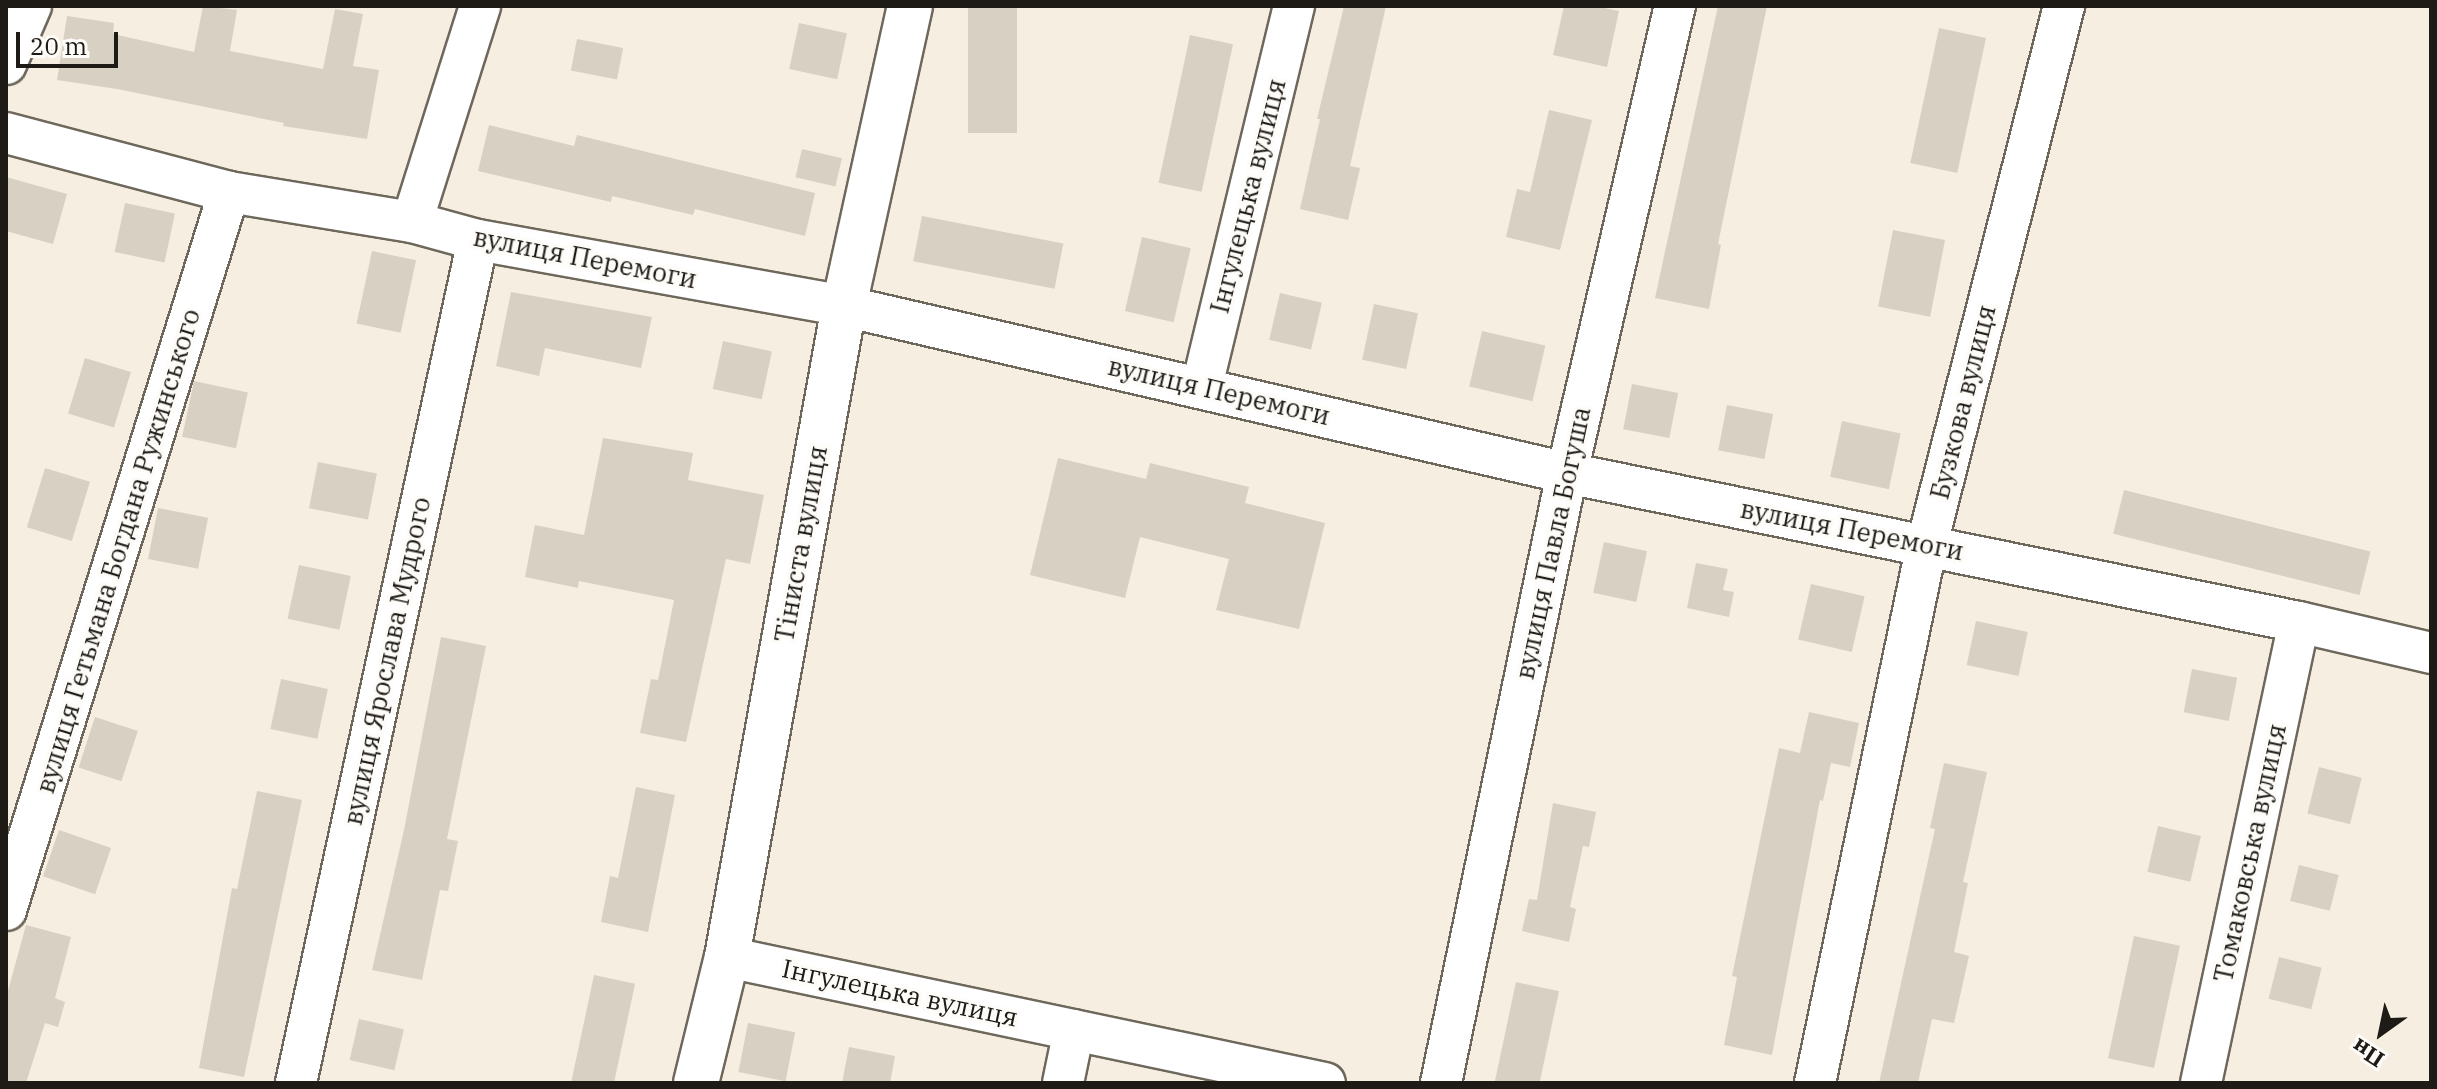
<!DOCTYPE html>
<html>
<head>
<meta charset="utf-8">
<style>
	body { margin:0 }
	#map { position:relative; width:2437px; height:1089px; overflow:hidden; background:#f6eee0; font-family:"IBM Plex Serif",serif }
	div>[style] { position:absolute }
	[style*='--x'] { left:calc(var(--x)*1px); top:calc(var(--y)*1px); width:calc(var(--w)*1px); rotate:calc(var(--a)*1deg) }
	.building>* { inset:0; background:#d8d1c3; transform-origin:0 0 }
	.roads { filter:drop-shadow(2px 0 #6e685c) drop-shadow(-2px 0 #6e685c) drop-shadow(0 2px #6e685c) drop-shadow(0 -2px #6e685c) }
	.minor>* { height:40px; margin:-20px; padding:0 20px; transform-origin:20px; border-radius:20px; background:#fff }
	.tertiary>* { height:44px; margin:-22px; padding:0 22px; transform-origin:22px; border-radius:22px; background:#fff }
	span { translate:-50% -50%; white-space:nowrap; text-align:center; line-height:1.15; -webkit-text-stroke:7px #fefcf9; paint-order:stroke }
	.street-label { font-size:26px; color:#1e1b16 }
	.frame { position:absolute; inset:0; border:8px solid #1e1b16; pointer-events:none }
	.north { position:absolute; left:2341px; top:993px; width:80px; height:80px; -webkit-text-stroke:6px #fefcf9; paint-order:stroke; rotate:213deg; font-size:22px; font-weight:700; line-height:32px; text-align:center; color:#1e1b16 }
	.north::after { content:''; display:block; margin:auto; width:28px; height:36px; background:#1e1b16; clip-path:polygon(50% 0,100% 100%,50% 72%,0 100%) }
	.scale { position:absolute; left:16px; top:32px; width:102px; height:36px; box-sizing:border-box; border:4px solid #1e1b16; border-top:0; padding-left:10px; font-size:24px; line-height:28px; white-space:nowrap; color:#1e1b16; -webkit-text-stroke:6px #fefcf9; paint-order:stroke }
</style>
</head>
<body>
<div id="map">
	<div class="building">
		<i style="clip-path:polygon(203px 6px,237px 10px,230px 51px,323px 69px,335px 9px,363px 14px,353px 66px,379px 70px,367px 139px,283px 126px,284px 123px,117px 89px,57px 80px,67px 16px,114px 23px,113px 34px,194px 52px)"></i>
		<i style="left:968px;top:6px;width:49px;height:127px"></i>
		<i style="clip-path:polygon(1344px 6px,1386px 6px,1350px 166px,1360px 168px,1348px 220px,1300px 209px,1320px 119px,1317px 119px)"></i>
		<i style="clip-path:polygon(1564px 6px,1595px 6px,1619px 11px,1607px 67px,1553px 55px)"></i>
		<i style="clip-path:polygon(1718px 6px,1767px 6px,1718px 244px,1721px 245px,1709px 309px,1655px 298px)"></i>
		<i style="left:799px;top:23px;width:49px;height:47px;rotate:12deg"></i>
		<i style="left:1939px;top:28px;width:48px;height:138px;rotate:12deg"></i>
		<i style="left:1190px;top:35px;width:44px;height:151px;rotate:12deg"></i>
		<i style="left:577px;top:39px;width:47px;height:32px;rotate:11deg"></i>
		<i style="clip-path:polygon(1549px 110px,1592px 120px,1560px 250px,1506px 237px,1517px 189px,1530px 192px)"></i>
		<i style="clip-path:polygon(489px 125px,574px 146px,577px 135px,815px 193px,805px 236px,695px 209px,693px 215px,612px 196px,611px 202px,478px 171px)"></i>
		<i style="left:802px;top:149px;width:41px;height:29px;rotate:13deg"></i>
		<i style="clip-path:polygon(6px 177px,67px 194px,53px 244px,6px 231px)"></i>
		<i style="left:125px;top:203px;width:51px;height:50px;rotate:12deg"></i>
		<i style="left:922px;top:216px;width:144px;height:46px;rotate:11deg"></i>
		<i style="left:1893px;top:230px;width:53px;height:78px;rotate:11deg"></i>
		<i style="left:1142px;top:237px;width:50px;height:76px;rotate:13deg"></i>
		<i style="left:372px;top:251px;width:45px;height:74px;rotate:12deg"></i>
		<i style="clip-path:polygon(511px 292px,652px 317px,641px 368px,545px 348px,539px 376px,496px 366px)"></i>
		<i style="left:1280px;top:293px;width:43px;height:48px;rotate:13deg"></i>
		<i style="left:1374px;top:304px;width:45px;height:57px;rotate:12deg"></i>
		<i style="left:1482px;top:331px;width:65px;height:57px;rotate:13deg"></i>
		<i style="left:723px;top:341px;width:50px;height:49px;rotate:12deg"></i>
		<i style="left:85px;top:358px;width:48px;height:58px;rotate:17deg"></i>
		<i style="left:194px;top:381px;width:55px;height:57px;rotate:12deg"></i>
		<i style="left:1632px;top:384px;width:47px;height:46px;rotate:11deg"></i>
		<i style="left:1727px;top:405px;width:47px;height:46px;rotate:11deg"></i>
		<i style="left:1842px;top:421px;width:60px;height:57px;rotate:12deg"></i>
		<i style="clip-path:polygon(603px 438px,693px 453px,688px 480px,764px 495px,750px 564px,726px 559px,686px 742px,640px 733px,651px 679px,658px 680px,674px 600px,579px 581px,578px 588px,525px 577px,535px 525px,584px 535px)"></i>
		<i style="clip-path:polygon(1058px 458px,1146px 479px,1150px 463px,1249px 487px,1245px 503px,1325px 523px,1299px 629px,1216px 610px,1229px 559px,1140px 537px,1125px 598px,1030px 575px)"></i>
		<i style="left:318px;top:462px;width:60px;height:47px;rotate:11deg"></i>
		<i style="left:45px;top:468px;width:47px;height:62px;rotate:17deg"></i>
		<i style="left:2124px;top:490px;width:254px;height:45px;rotate:14deg"></i>
		<i style="left:158px;top:508px;width:51px;height:52px;rotate:11deg"></i>
		<i style="left:1604px;top:542px;width:44px;height:52px;rotate:12deg"></i>
		<i style="clip-path:polygon(1696px 563px,1728px 569px,1723px 590px,1734px 592px,1729px 617px,1687px 608px)"></i>
		<i style="left:299px;top:565px;width:53px;height:55px;rotate:12deg"></i>
		<i style="left:1811px;top:584px;width:55px;height:57px;rotate:13deg"></i>
		<i style="left:1976px;top:621px;width:53px;height:45px;rotate:12deg"></i>
		<i style="clip-path:polygon(441px 637px,486px 646px,447px 839px,458px 841px,448px 891px,440px 890px,422px 980px,372px 970px,404px 830px)"></i>
		<i style="left:2192px;top:669px;width:46px;height:44px;rotate:11deg"></i>
		<i style="left:281px;top:679px;width:48px;height:51px;rotate:12deg"></i>
		<i style="clip-path:polygon(1809px 712px,1859px 723px,1850px 767px,1831px 763px,1823px 801px,1820px 800px,1772px 1055px,1724px 1045px,1737px 977px,1732px 976px,1779px 748px,1800px 753px)"></i>
		<i style="left:95px;top:717px;width:45px;height:53px;rotate:18deg"></i>
		<i style="clip-path:polygon(1944px 763px,1987px 772px,1963px 882px,1968px 883px,1954px 952px,1969px 956px,1954px 1023px,1932px 1019px,1918px 1083px,1879px 1083px,1935px 829px,1930px 828px)"></i>
		<i style="left:2319px;top:767px;width:44px;height:48px;rotate:14deg"></i>
		<i style="clip-path:polygon(636px 787px,675px 795px,648px 932px,601px 922px,610px 876px,618px 878px)"></i>
		<i style="clip-path:polygon(257px 791px,302px 800px,244px 1077px,199px 1068px,232px 888px,237px 889px)"></i>
		<i style="clip-path:polygon(1553px 803px,1596px 812px,1589px 847px,1583px 846px,1570px 907px,1576px 909px,1569px 942px,1522px 931px,1529px 899px,1537px 900px)"></i>
		<i style="left:2158px;top:826px;width:44px;height:47px;rotate:13deg"></i>
		<i style="left:59px;top:830px;width:55px;height:49px;rotate:19deg"></i>
		<i style="left:2299px;top:865px;width:41px;height:37px;rotate:14deg"></i>
		<i style="clip-path:polygon(26px 925px,71px 937px,55px 998px,65px 1002px,58px 1027px,45px 1023px,26px 1083px,6px 1083px,6px 998px)"></i>
		<i style="left:2134px;top:936px;width:47px;height:125px;rotate:12deg"></i>
		<i style="left:2279px;top:957px;width:44px;height:43px;rotate:14deg"></i>
		<i style="left:594px;top:975px;width:42px;height:110px;rotate:12deg"></i>
		<i style="left:1516px;top:982px;width:44px;height:103px;rotate:12deg"></i>
		<i style="left:359px;top:1019px;width:46px;height:42px;rotate:13deg"></i>
		<i style="left:748px;top:1023px;width:48px;height:50px;rotate:11deg"></i>
		<i style="clip-path:polygon(849px 1047px,895px 1056px,890px 1083px,842px 1083px)"></i>
	</div>
	<div class="roads">
		<div class="minor">
			<i style="--x:6;--y:64;--w:63;--a:-66.7"></i>
			<i style="--x:6;--y:133;--w:231;--a:14.8"></i>
			<i style="--x:229;--y:192;--w:185;--a:9.3"></i>
			<i style="--x:412;--y:222;--w:68;--a:15.3"></i>
			<i style="--x:478;--y:240;--w:372;--a:10.2"></i>
			<i style="--x:844;--y:306;--w:742;--a:13.01"></i>
			<i style="--x:1567;--y:473;--w:747;--a:11.51"></i>
			<i style="--x:2299;--y:622;--w:136;--a:13.2"></i>
			<i style="--x:412;--y:222;--w:226;--a:-72.5"></i>
			<i style="--x:1202;--y:386;--w:391;--a:-76.4"></i>
			<i style="--x:6;--y:910;--w:752;--a:-72.75"></i>
			<i style="--x:727;--y:957;--w:611;--a:11.9"></i>
			<i style="--x:296;--y:1083;--w:862;--a:-77.82"></i>
			<i style="--x:1063;--y:1083;--w:54;--a:-78.3"></i>
			<i style="--x:1441;--y:1083;--w:623;--a:-78.33"></i>
			<i style="--x:1567;--y:473;--w:479;--a:-77"></i>
			<i style="--x:1815;--y:1083;--w:551;--a:-78.26"></i>
			<i style="--x:1927;--y:544;--w:555;--a:-75.71"></i>
			<i style="--x:2201;--y:1083;--w:471;--a:-78"></i>
		</div>
		<div class="tertiary">
			<i style="--x:696;--y:1083;--w:130;--a:-76.2"></i>
			<i style="--x:727;--y:957;--w:661;--a:-79.81"></i>
			<i style="--x:844;--y:306;--w:307;--a:-77.6"></i>
		</div>
	</div>
	<div class="street-label">
		<span style="left:1248px;top:196px;rotate:-76deg">Інгулецька вулиця</span>
		<span style="left:585px;top:258px;rotate:11deg">вулиця Перемоги</span>
		<span style="left:1219px;top:391px;rotate:13deg">вулиця Перемоги</span>
		<span style="left:1963px;top:402px;rotate:-76deg">Бузкова вулиця</span>
		<span style="left:1852px;top:530px;rotate:11deg">вулиця Перемоги</span>
		<span style="left:1553px;top:543px;rotate:-78deg">вулиця Павла Богуша</span>
		<span style="left:801px;top:544px;rotate:-80deg">Тіниста вулиця</span>
		<span style="left:118px;top:551px;rotate:-73deg">вулиця Гетьмана Богдана Ружинського</span>
		<span style="left:387px;top:661px;rotate:-78deg">вулиця Ярослава Мудрого</span>
		<span style="left:2250px;top:853px;rotate:-78deg">Томаковська вулиця</span>
		<span style="left:900px;top:993px;rotate:12deg">Інгулецька вулиця</span>
	</div>
	<div class="frame"></div>
	<div class="north">Пн</div>
	<div class="scale">20 m</div>
</div>
</body>
</html>
